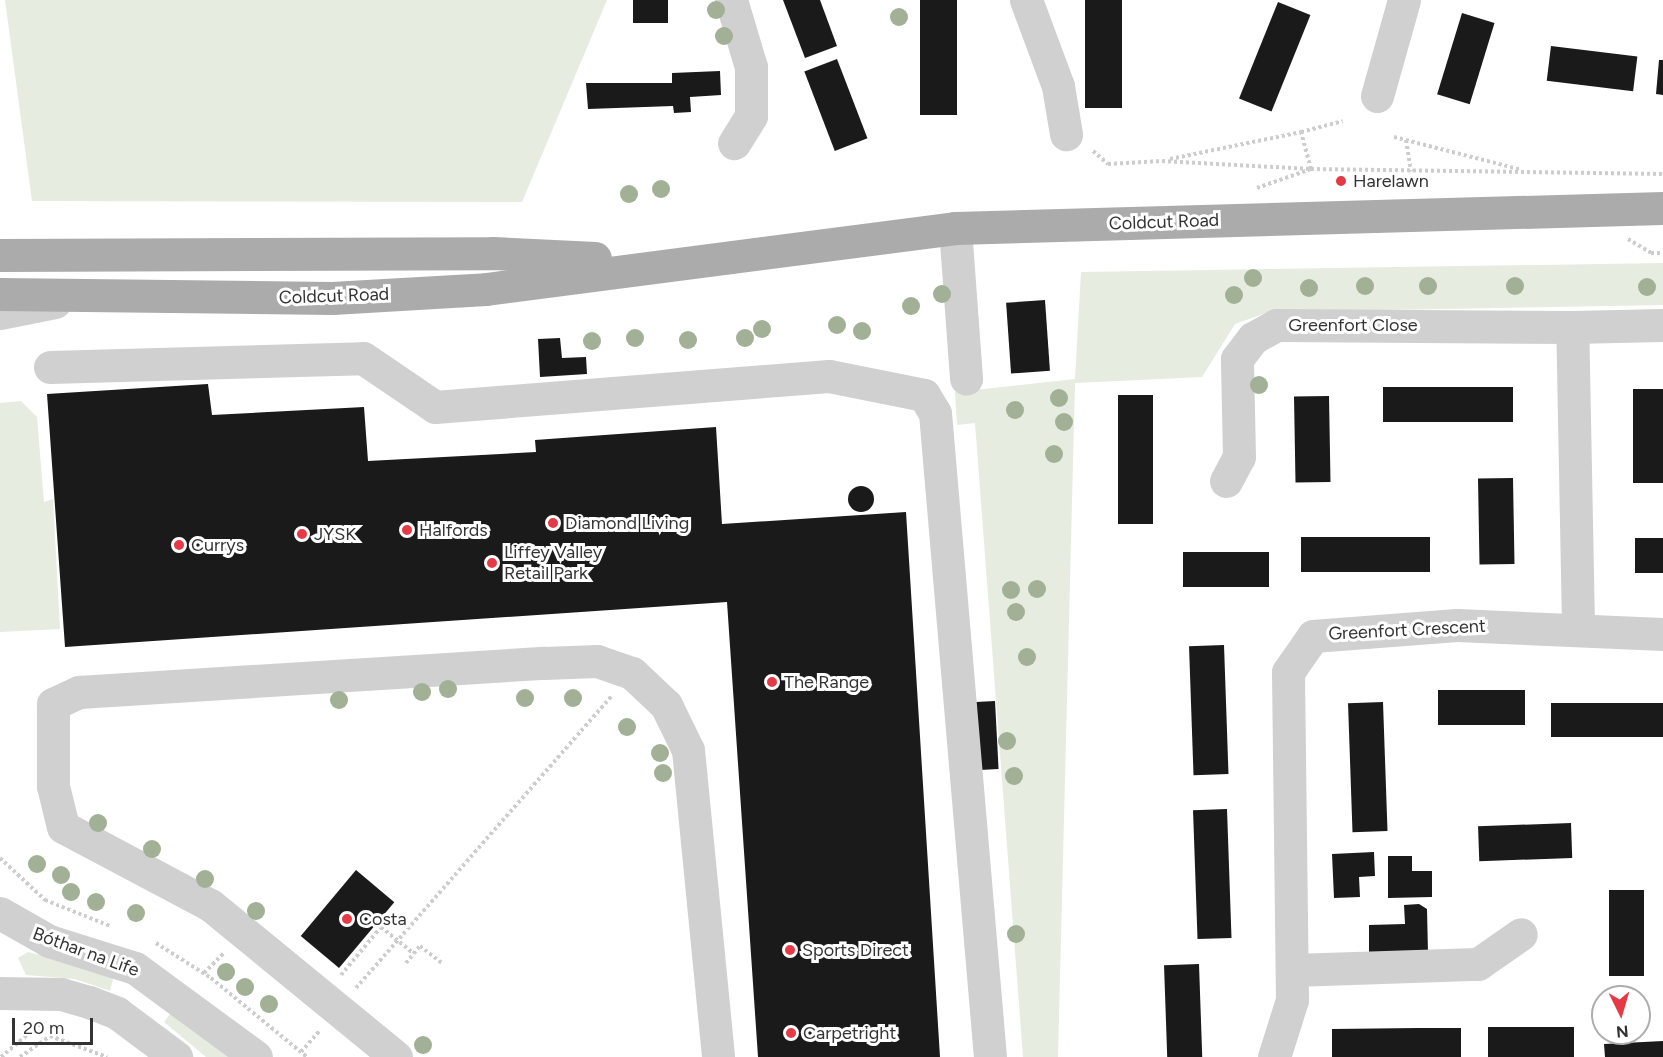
<!DOCTYPE html>
<html>
<head>
<meta charset="utf-8">
<style>
	body { margin:0 }
	#map { position:relative; width:1663px; height:1057px; overflow:hidden; background:#fff; font-family:Figtree,sans-serif }
	div>[style] { position:absolute }
	[style*='--x'] { left:calc(var(--x)*1px); top:calc(var(--y)*1px); width:calc(var(--w)*1px); rotate:calc(var(--a)*1deg) }
	.green>* { inset:0; background:#e6ecdf }
	.building>* { inset:0; background:#1a1a1a; transform-origin:0 0 }
	.round { border-radius:50% }
	.path>* { height:4px; margin-top:-2px; transform-origin:0; background:repeating-linear-gradient(90deg,#cdcdcd 0 3px,transparent 0 6px) }
	.minor>* { height:33px; margin:-16.5px; padding:0 16.5px; transform-origin:16.5px; border-radius:16.5px; background:#d0d0d0 }
	.major>* { height:33px; margin:-16.5px; padding:0 16.5px; transform-origin:16.5px; border-radius:16.5px; background:#ababab }
	.trees>* { width:18px; height:18px; margin:-9px; border-radius:50%; background:#a2b095 }
	.dots>* { width:16px; height:16px; translate:-50% -50%; box-sizing:border-box; border:3px solid #fff; border-radius:50% }
	span { translate:-50% -50%; white-space:nowrap; text-align:center; line-height:1.15; -webkit-text-stroke:6px #fff; paint-order:stroke }
	.poi-label { font-size:18px; color:#333 }
	.left { translate:0 -50%; text-align:left }
	.street-label { font-size:18px; color:#333 }
	.north { position:absolute; left:1591px; top:985px; width:60px; height:60px; box-sizing:border-box; background:#fff; border:2px solid #adadad; border-radius:50%; rotate:175deg; font-size:16px; font-weight:700; line-height:24px; text-align:center; color:#333 }
	.north::after { content:''; display:block; margin:auto; width:21px; height:27px; background:#e63946; clip-path:polygon(50% 0,100% 100%,50% 72%,0 100%) }
	.scale { position:absolute; left:12px; top:1018px; width:81px; height:27px; box-sizing:border-box; border:3px solid #333; border-top:0; padding-left:8px; font-size:18px; line-height:21px; white-space:nowrap; color:#333; -webkit-text-stroke:4px #fff; paint-order:stroke }
</style>
</head>
<body>
<div id="map">
	<div class="green">
		<i style="clip-path:polygon(5px 0,607px 0,522px 202px,32px 201px)"></i>
		<i style="clip-path:polygon(1663px 263px,1663px 305px,1269px 312px,1235px 324px,1202px 377px,1075px 383px,1058px 1057px,1023px 1057px,975px 423px,957px 425px,955px 392px,1075px 379px,1081px 272px)"></i>
		<i style="clip-path:polygon(21px 401px,37px 417px,44px 502px,53px 499px,60px 629px,0 632px,0 403px)"></i>
		<i style="clip-path:polygon(28px 952px,114px 975px,110px 991px,75px 979px,26px 975px,18px 958px)"></i>
		<i style="clip-path:polygon(173px 1010px,233px 1057px,206px 1057px,164px 1022px)"></i>
	</div>
	<div class="building">
		<i style="left:633px;top:0;width:35px;height:23px"></i>
		<i style="clip-path:polygon(783px 0,820px 0,837px 46px,805px 58px)"></i>
		<i style="left:920px;top:0;width:37px;height:115px"></i>
		<i style="left:1085px;top:0;width:37px;height:108px"></i>
		<i style="left:1278px;top:2px;width:35px;height:104px;rotate:22deg"></i>
		<i style="left:1462px;top:13px;width:34px;height:85px;rotate:17deg"></i>
		<i style="left:1551px;top:46px;width:87px;height:35px;rotate:7deg"></i>
		<i style="left:837px;top:59px;width:85px;height:35px;rotate:69deg"></i>
		<i style="clip-path:polygon(1659px 60px,1663px 60px,1663px 95px,1656px 94px)"></i>
		<i style="clip-path:polygon(720px 71px,721px 95px,690px 97px,691px 112px,674px 113px,673px 106px,588px 109px,586px 83px,672px 83px,672px 73px)"></i>
		<i style="left:1045px;top:300px;width:71px;height:39px;rotate:86deg"></i>
		<i style="clip-path:polygon(560px 338px,562px 358px,586px 357px,587px 374px,540px 377px,538px 339px)"></i>
		<i style="clip-path:polygon(208px 384px,212px 415px,364px 407px,368px 461px,536px 452px,535px 440px,716px 427px,722px 524px,906px 512px,940px 1057px,758px 1057px,727px 602px,65px 647px,47px 394px)"></i>
		<i style="left:1513px;top:387px;width:35px;height:130px;rotate:90deg"></i>
		<i style="left:1633px;top:389px;width:30px;height:94px"></i>
		<i style="left:1118px;top:395px;width:35px;height:129px"></i>
		<i style="left:1329px;top:396px;width:86px;height:35px;rotate:89deg"></i>
		<i style="left:1513px;top:478px;width:86px;height:35px;rotate:89deg"></i>
		<i class="round" style="left:848px;top:486px;width:26px;height:26px"></i>
		<i style="left:1301px;top:537px;width:129px;height:35px"></i>
		<i style="left:1635px;top:538px;width:28px;height:35px"></i>
		<i style="left:1183px;top:552px;width:86px;height:35px"></i>
		<i style="left:1224px;top:645px;width:129px;height:35px;rotate:88deg"></i>
		<i style="left:1438px;top:690px;width:87px;height:35px"></i>
		<i style="left:995px;top:701px;width:68px;height:19px;rotate:87deg"></i>
		<i style="left:1383px;top:702px;width:129px;height:35px;rotate:88deg"></i>
		<i style="left:1551px;top:703px;width:112px;height:34px"></i>
		<i style="left:1227px;top:809px;width:129px;height:34px;rotate:88deg"></i>
		<i style="left:1571px;top:823px;width:35px;height:93px;rotate:88deg"></i>
		<i style="clip-path:polygon(1374px 852px,1375px 876px,1359px 877px,1360px 897px,1334px 898px,1332px 854px)"></i>
		<i style="clip-path:polygon(1388px 856px,1412px 856px,1412px 871px,1432px 871px,1432px 897px,1388px 898px)"></i>
		<i style="left:356px;top:870px;width:50px;height:86px;rotate:40deg"></i>
		<i style="left:1609px;top:890px;width:35px;height:86px"></i>
		<i style="clip-path:polygon(1419px 904px,1427px 909px,1428px 953px,1369px 954px,1369px 925px,1405px 924px,1404px 905px)"></i>
		<i style="left:1199px;top:964px;width:93px;height:35px;rotate:88deg"></i>
		<i style="left:1488px;top:1027px;width:86px;height:30px"></i>
		<i style="clip-path:polygon(1418px 1028px,1461px 1028px,1461px 1057px,1332px 1057px,1332px 1029px)"></i>
		<i style="clip-path:polygon(1663px 1041px,1663px 1057px,1605px 1057px,1604px 1044px)"></i>
	</div>
	<div class="path">
		<i style="--x:1394;--y:137;--w:129;--a:14.4"></i>
		<i style="--x:1406;--y:140;--w:32;--a:81"></i>
		<i style="--x:1093;--y:151;--w:20;--a:41"></i>
		<i style="--x:1108;--y:164;--w:54;--a:-3.2"></i>
		<i style="--x:1162;--y:161;--w:149;--a:3.1"></i>
		<i style="--x:1311;--y:169;--w:38;--a:-105"></i>
		<i style="--x:1301;--y:132;--w:43;--a:-14.7"></i>
		<i style="--x:1170;--y:159;--w:134;--a:-11.6"></i>
		<i style="--x:1257;--y:188;--w:57;--a:-19.4"></i>
		<i style="--x:1311;--y:169;--w:352;--a:0.8"></i>
		<i style="--x:1628;--y:239;--w:27;--a:31"></i>
		<i style="--x:1651;--y:253;--w:12;--a:0"></i>
		<i style="--x:0;--y:858;--w:62;--a:43"></i>
		<i style="--x:45;--y:900;--w:70;--a:21.8"></i>
		<i style="--x:156;--y:943;--w:65;--a:32.5"></i>
		<i style="--x:211;--y:978;--w:124;--a:39.5"></i>
		<i style="--x:406;--y:963;--w:22;--a:-51"></i>
		<i style="--x:420;--y:946;--w:28;--a:38"></i>
		<i style="--x:204;--y:973;--w:28;--a:-45"></i>
		<i style="--x:341;--y:975;--w:62;--a:-50.2"></i>
		<i style="--x:381;--y:927;--w:41;--a:39.1"></i>
		<i style="--x:356;--y:988;--w:388;--a:-48.8"></i>
		<i style="--x:301;--y:1052;--w:29;--a:-49"></i>
		<i style="--x:1;--y:1057;--w:50;--a:-40.1"></i>
		<i style="--x:20;--y:1057;--w:37;--a:-35"></i>
		<i style="--x:50;--y:1036;--w:61;--a:20.2"></i>
	</div>
	<div class="minor">
		<i style="--x:731;--y:0;--w:70;--a:73.4"></i>
		<i style="--x:751;--y:67;--w:49;--a:90"></i>
		<i style="--x:751;--y:116;--w:32;--a:122"></i>
		<i style="--x:1026;--y:0;--w:92;--a:69.6"></i>
		<i style="--x:1058;--y:86;--w:49;--a:80.5"></i>
		<i style="--x:1377;--y:96;--w:100;--a:-74.3"></i>
		<i style="--x:955;--y:228;--w:151;--a:85.8"></i>
		<i style="--x:0;--y:313;--w:56;--a:-11.3"></i>
		<i style="--x:50;--y:367;--w:313;--a:-1.6"></i>
		<i style="--x:363;--y:358;--w:87;--a:34.2"></i>
		<i style="--x:435;--y:407;--w:395;--a:-4.5"></i>
		<i style="--x:829;--y:376;--w:97;--a:11.3"></i>
		<i style="--x:924;--y:395;--w:21;--a:59"></i>
		<i style="--x:935;--y:413;--w:646;--a:85.12"></i>
		<i style="--x:1226;--y:481;--w:27;--a:-62"></i>
		<i style="--x:1239;--y:457;--w:98;--a:-91.2"></i>
		<i style="--x:1237;--y:359;--w:26;--a:-53"></i>
		<i style="--x:1253;--y:338;--w:26;--a:-29"></i>
		<i style="--x:1276;--y:325;--w:296;--a:0.4"></i>
		<i style="--x:1578;--y:626;--w:299;--a:-91.1"></i>
		<i style="--x:1572;--y:327;--w:91;--a:-1.3"></i>
		<i style="--x:0;--y:913;--w:56;--a:29.7"></i>
		<i style="--x:49;--y:941;--w:90;--a:17.4"></i>
		<i style="--x:135;--y:968;--w:150;--a:36.3"></i>
		<i style="--x:1293;--y:970;--w:185;--a:-1.9"></i>
		<i style="--x:1478;--y:964;--w:52;--a:-34.9"></i>
		<i style="--x:0;--y:993;--w:61;--a:0.9"></i>
		<i style="--x:61;--y:994;--w:29;--a:16"></i>
		<i style="--x:89;--y:1002;--w:30;--a:21"></i>
		<i style="--x:117;--y:1013;--w:74;--a:36.7"></i>
		<i style="--x:396;--y:1057;--w:240;--a:-140.7"></i>
		<i style="--x:210;--y:905;--w:166;--a:-152"></i>
		<i style="--x:63;--y:827;--w:42;--a:-103.7"></i>
		<i style="--x:53;--y:786;--w:82;--a:-90"></i>
		<i style="--x:53;--y:704;--w:29;--a:-25"></i>
		<i style="--x:79;--y:692;--w:466;--a:-3.6"></i>
		<i style="--x:544;--y:663;--w:53;--a:-2.2"></i>
		<i style="--x:597;--y:661;--w:37;--a:19"></i>
		<i style="--x:632;--y:673;--w:47;--a:43.3"></i>
		<i style="--x:666;--y:705;--w:50;--a:63.9"></i>
		<i style="--x:688;--y:750;--w:308;--a:84.4"></i>
		<i style="--x:1274;--y:1057;--w:60;--a:-72.5"></i>
		<i style="--x:1292;--y:1000;--w:328;--a:-90.7"></i>
		<i style="--x:1288;--y:672;--w:44;--a:-55.2"></i>
		<i style="--x:1313;--y:636;--w:144;--a:-4.4"></i>
		<i style="--x:1457;--y:625;--w:206;--a:2.5"></i>
	</div>
	<div class="major">
		<i style="--x:0;--y:255;--w:493;--a:-0.2"></i>
		<i style="--x:493;--y:253;--w:102;--a:2.8"></i>
		<i style="--x:0;--y:294;--w:332;--a:0.7"></i>
		<i style="--x:332;--y:298;--w:154;--a:-3.3"></i>
		<i style="--x:486;--y:289;--w:473;--a:-7.4"></i>
		<i style="--x:955;--y:228;--w:708;--a:-1.62"></i>
	</div>
	<div class="trees">
		<i style="left:716px;top:10px"></i>
		<i style="left:899px;top:17px"></i>
		<i style="left:724px;top:36px"></i>
		<i style="left:661px;top:189px"></i>
		<i style="left:629px;top:194px"></i>
		<i style="left:1253px;top:278px"></i>
		<i style="left:1365px;top:286px"></i>
		<i style="left:1428px;top:286px"></i>
		<i style="left:1515px;top:286px"></i>
		<i style="left:1647px;top:287px"></i>
		<i style="left:1309px;top:288px"></i>
		<i style="left:942px;top:294px"></i>
		<i style="left:1234px;top:295px"></i>
		<i style="left:911px;top:306px"></i>
		<i style="left:837px;top:325px"></i>
		<i style="left:762px;top:329px"></i>
		<i style="left:862px;top:331px"></i>
		<i style="left:635px;top:338px"></i>
		<i style="left:745px;top:338px"></i>
		<i style="left:688px;top:340px"></i>
		<i style="left:592px;top:341px"></i>
		<i style="left:1259px;top:385px"></i>
		<i style="left:1059px;top:398px"></i>
		<i style="left:1015px;top:410px"></i>
		<i style="left:1064px;top:422px"></i>
		<i style="left:1054px;top:454px"></i>
		<i style="left:1037px;top:589px"></i>
		<i style="left:1011px;top:590px"></i>
		<i style="left:1016px;top:612px"></i>
		<i style="left:1027px;top:657px"></i>
		<i style="left:448px;top:689px"></i>
		<i style="left:422px;top:692px"></i>
		<i style="left:525px;top:698px"></i>
		<i style="left:573px;top:698px"></i>
		<i style="left:339px;top:700px"></i>
		<i style="left:627px;top:727px"></i>
		<i style="left:1007px;top:741px"></i>
		<i style="left:660px;top:753px"></i>
		<i style="left:663px;top:773px"></i>
		<i style="left:1014px;top:776px"></i>
		<i style="left:98px;top:823px"></i>
		<i style="left:152px;top:849px"></i>
		<i style="left:37px;top:864px"></i>
		<i style="left:61px;top:875px"></i>
		<i style="left:205px;top:879px"></i>
		<i style="left:71px;top:892px"></i>
		<i style="left:96px;top:902px"></i>
		<i style="left:256px;top:911px"></i>
		<i style="left:136px;top:913px"></i>
		<i style="left:1016px;top:934px"></i>
		<i style="left:226px;top:972px"></i>
		<i style="left:245px;top:987px"></i>
		<i style="left:269px;top:1004px"></i>
		<i style="left:423px;top:1045px"></i>
	</div>
	<div class="dots">
		<i style="left:1341px;top:181px;background:#e63946"></i>
		<i style="left:553px;top:523px;background:#e63946"></i>
		<i style="left:407px;top:530px;background:#e63946"></i>
		<i style="left:302px;top:534px;background:#e63946"></i>
		<i style="left:179px;top:545px;background:#e63946"></i>
		<i style="left:492px;top:563px;background:#e63946"></i>
		<i style="left:772px;top:682px;background:#e63946"></i>
		<i style="left:347px;top:919px;background:#e63946"></i>
		<i style="left:790px;top:950px;background:#e63946"></i>
		<i style="left:791px;top:1033px;background:#e63946"></i>
	</div>
	<div class="poi-label">
		<span class="left" style="left:1353px;top:181px">Harelawn</span>
		<span class="left" style="left:565px;top:523px">Diamond Living</span>
		<span class="left" style="left:419px;top:530px">Halfords</span>
		<span class="left" style="left:314px;top:534px">JYSK</span>
		<span class="left" style="left:191px;top:545px">Currys</span>
		<span class="left" style="left:504px;top:563px">Liffey Valley<br>Retail Park</span>
		<span class="left" style="left:784px;top:682px">The Range</span>
		<span class="left" style="left:359px;top:919px">Costa</span>
		<span class="left" style="left:802px;top:950px">Sports Direct</span>
		<span class="left" style="left:803px;top:1033px">Carpetright</span>
	</div>
	<div class="street-label">
		<span style="left:1164px;top:222px;rotate:-2deg">Coldcut Road</span>
		<span style="left:334px;top:296px;rotate:-2deg">Coldcut Road</span>
		<span style="left:1353px;top:325px">Greenfort Close</span>
		<span style="left:1407px;top:630px;rotate:-3deg">Greenfort Crescent</span>
		<span style="left:86px;top:952px;rotate:20deg">Bóthar na Life</span>
	</div>
	<div class="north">N</div>
	<div class="scale">20 m</div>
</div>
</body>
</html>
